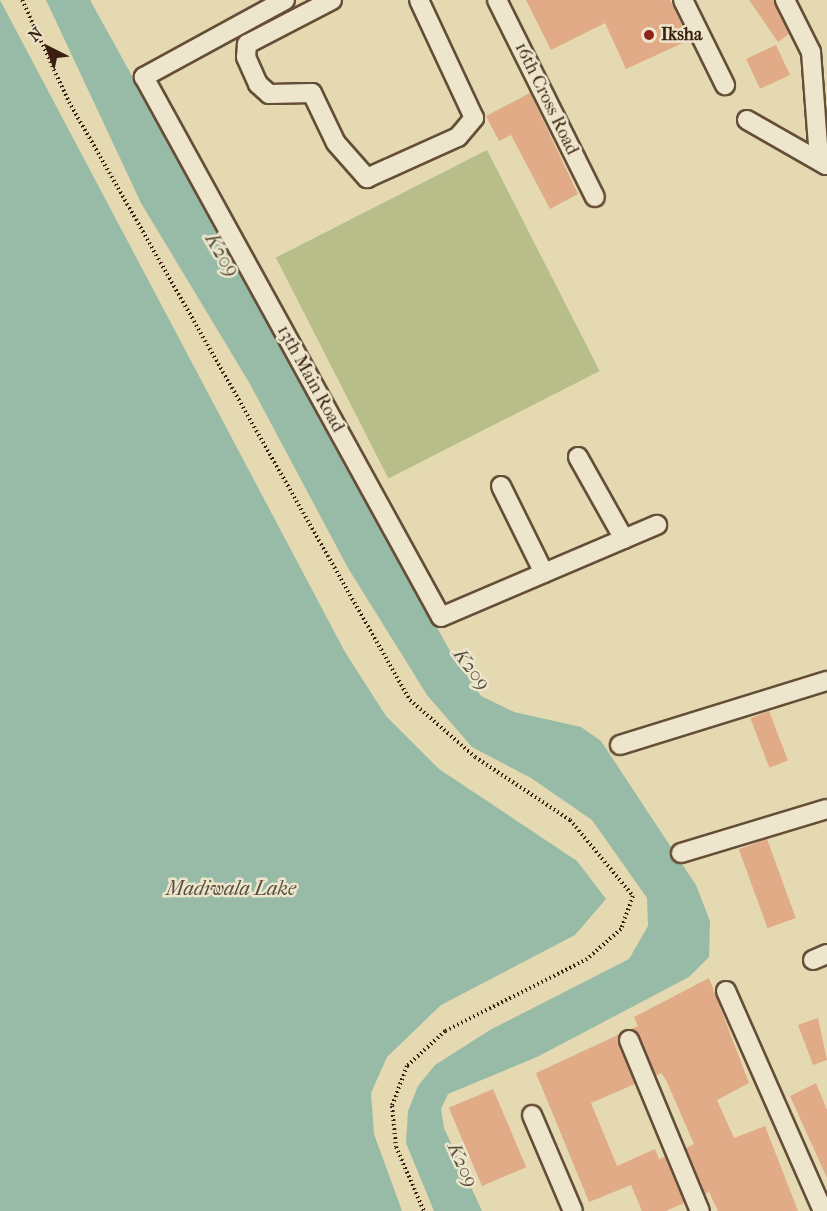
<!DOCTYPE html>
<html>
<head>
<meta charset="utf-8">
<style>
	body { margin:0 }
	#map { position:relative; width:827px; height:1211px; overflow:hidden; background:#e4d9b0; font-family:"IM FELL French Canon",serif }
	div>[style] { position:absolute }
	[style*='--x'] { left:calc(var(--x)*1px); top:calc(var(--y)*1px); width:calc(var(--w)*1px); rotate:calc(var(--a)*1deg) }
	.green>* { inset:0; background:#b7be89; transform-origin:0 0 }
	.water>* { inset:0; background:#97bba6 }
	.building>* { inset:0; background:#e1ab88; transform-origin:0 0 }
	.path>* { height:4px; margin-top:-2px; transform-origin:0; background:repeating-linear-gradient(90deg,#3b1f10 0 1.5px,transparent 0 4.5px) }
	.roads { filter:drop-shadow(2px 0 #654e38) drop-shadow(-2px 0 #654e38) drop-shadow(0 2px #654e38) drop-shadow(0 -2px #654e38) }
	.minor>* { height:18px; margin:-9px; padding:0 9px; transform-origin:9px; border-radius:9px; background:#ede6cc }
	.dots>* { width:16px; height:16px; translate:-50% -50%; box-sizing:border-box; border:3px solid #ede6cc; border-radius:50% }
	span { translate:-50% -50%; white-space:nowrap; text-align:center; line-height:1.15; -webkit-text-stroke:5px #ede6cc; paint-order:stroke }
	.poi-label { font-size:18px; color:#3b1f10; font-weight:700 }
	.left { translate:0 -50%; text-align:left }
	.street-label { font-size:18px; color:#3b1f10 }
	.water-label { font-size:20px; color:#574e3d; font-style:italic }
	.north { position:absolute; left:18px; top:18px; width:60px; height:60px; -webkit-text-stroke:4px #ede6cc; paint-order:stroke; rotate:318deg; font-size:16px; font-weight:700; line-height:24px; text-align:center; color:#3b1f10 }
	.north::after { content:''; display:block; margin:auto; width:21px; height:27px; background:#3b1f10; clip-path:polygon(50% 0,100% 100%,50% 72%,0 100%) }
</style>
</head>
<body>
<div id="map">
	<div class="green">
		<i style="left:487px;top:150px;width:248px;height:237px;rotate:63deg"></i>
	</div>
	<div class="water">
		<i style="clip-path:polygon(0 0,345px 652px,386px 716px,439px 769px,577px 861px,606px 899px,575px 935px,441px 1005px,387px 1057px,371px 1093px,374px 1134px,402px 1211px,0 1211px)"></i>
		<i style="clip-path:polygon(46px 0,90px 0,450px 651px,481px 696px,514px 712px,581px 727px,601px 741px,696px 885px,710px 921px,709px 957px,689px 977px,537px 1057px,448px 1094px,441px 1109px,444px 1128px,482px 1211px,434px 1211px,406px 1143px,408px 1111px,418px 1086px,435px 1065px,490px 1030px,629px 959px,648px 926px,647px 898px,592px 820px,531px 778px,472px 747px,427px 695px,348px 568px,250px 384px,141px 203px)"></i>
	</div>
	<div class="building">
		<i style="clip-path:polygon(526px 0,670px 0,689px 40px,626px 69px,605px 23px,551px 50px)"></i>
		<i style="clip-path:polygon(749px 0,774px 0,789px 34px,778px 42px)"></i>
		<i style="left:776px;top:45px;width:33px;height:33px;rotate:65deg"></i>
		<i style="clip-path:polygon(530px 93px,578px 194px,550px 209px,511px 135px,499px 141px,486px 116px)"></i>
		<i style="left:769px;top:711px;width:53px;height:20px;rotate:69deg"></i>
		<i style="left:767px;top:839px;width:84px;height:30px;rotate:70deg"></i>
		<i style="clip-path:polygon(709px 978px,749px 1083px,717px 1100px,734px 1138px,765px 1126px,798px 1211px,718px 1211px,709px 1192px,705px 1194px,686px 1148px,694px 1144px,666px 1080px,661px 1073px,656px 1076px,639px 1036px,631px 1029px,638px 1026px,634px 1017px)"></i>
		<i style="clip-path:polygon(818px 1018px,827px 1060px,813px 1065px,798px 1025px)"></i>
		<i style="clip-path:polygon(620px 1034px,619px 1044px,635px 1084px,591px 1103px,617px 1166px,655px 1149px,659px 1159px,665px 1157px,684px 1203px,666px 1211px,642px 1211px,631px 1185px,589px 1202px,536px 1073px)"></i>
		<i style="clip-path:polygon(816px 1083px,827px 1110px,827px 1178px,790px 1096px)"></i>
		<i style="left:493px;top:1089px;width:85px;height:48px;rotate:67deg"></i>
	</div>
	<div class="path">
		<i style="--x:22;--y:0;--w:112;--a:65.3"></i>
		<i style="--x:69;--y:102;--w:688;--a:60.31"></i>
		<i style="--x:410;--y:700;--w:86;--a:41.2"></i>
		<i style="--x:475;--y:757;--w:114;--a:33.6"></i>
		<i style="--x:570;--y:820;--w:99;--a:50.3"></i>
		<i style="--x:633;--y:896;--w:35;--a:110"></i>
		<i style="--x:621;--y:929;--w:45;--a:138.6"></i>
		<i style="--x:587;--y:959;--w:159;--a:153.1"></i>
		<i style="--x:445;--y:1031;--w:52;--a:137.4"></i>
		<i style="--x:407;--y:1066;--w:43;--a:110.6"></i>
		<i style="--x:392;--y:1106;--w:41;--a:84.4"></i>
		<i style="--x:396;--y:1147;--w:70;--a:66.4"></i>
	</div>
	<div class="roads">
		<div class="minor">
			<i style="--x:285;--y:0;--w:161;--a:151.4"></i>
			<i style="--x:144;--y:77;--w:616;--a:61.19"></i>
			<i style="--x:441;--y:617;--w:235;--a:-23.1"></i>
			<i style="--x:332;--y:0;--w:96;--a:152.6"></i>
			<i style="--x:247;--y:44;--w:13;--a:94"></i>
			<i style="--x:246;--y:57;--w:30;--a:66"></i>
			<i style="--x:258;--y:84;--w:15;--a:42"></i>
			<i style="--x:269;--y:94;--w:43;--a:-1.3"></i>
			<i style="--x:312;--y:93;--w:55;--a:64.4"></i>
			<i style="--x:336;--y:143;--w:47;--a:48.5"></i>
			<i style="--x:367;--y:178;--w:100;--a:-24.3"></i>
			<i style="--x:458;--y:137;--w:25;--a:-50"></i>
			<i style="--x:474;--y:118;--w:130;--a:-115"></i>
			<i style="--x:497;--y:0;--w:220;--a:63.6"></i>
			<i style="--x:683;--y:0;--w:95;--a:63.7"></i>
			<i style="--x:785;--y:0;--w:58;--a:63.4"></i>
			<i style="--x:811;--y:52;--w:106;--a:85.7"></i>
			<i style="--x:747;--y:120;--w:91;--a:29.7"></i>
			<i style="--x:578;--y:457;--w:94;--a:60.7"></i>
			<i style="--x:501;--y:486;--w:97;--a:63.7"></i>
			<i style="--x:620;--y:745;--w:217;--a:-17.2"></i>
			<i style="--x:681;--y:853;--w:152;--a:-16.8"></i>
			<i style="--x:813;--y:960;--w:15;--a:-23"></i>
			<i style="--x:726;--y:991;--w:240;--a:66.2"></i>
			<i style="--x:629;--y:1040;--w:185;--a:67.5"></i>
			<i style="--x:532;--y:1115;--w:104;--a:66.9"></i>
		</div>
	</div>
	<div class="dots">
		<i style="left:649px;top:35px;background:#8f2418"></i>
	</div>
	<div class="poi-label">
		<span class="left" style="left:661px;top:35px">Iksha</span>
	</div>
	<div class="street-label">
		<span style="left:546px;top:99px;rotate:64deg">16th Cross Road</span>
		<span style="left:310px;top:379px;rotate:61deg">13th Main Road</span>
	</div>
	<div class="water-label">
		<span style="left:222px;top:255px;rotate:60deg">K209</span>
		<span style="left:472px;top:669px;rotate:53deg">K209</span>
		<span style="left:231px;top:888px">Madiwala Lake</span>
		<span style="left:463px;top:1165px;rotate:66deg">K209</span>
	</div>
	<div class="north">N</div>
</div>
</body>
</html>
